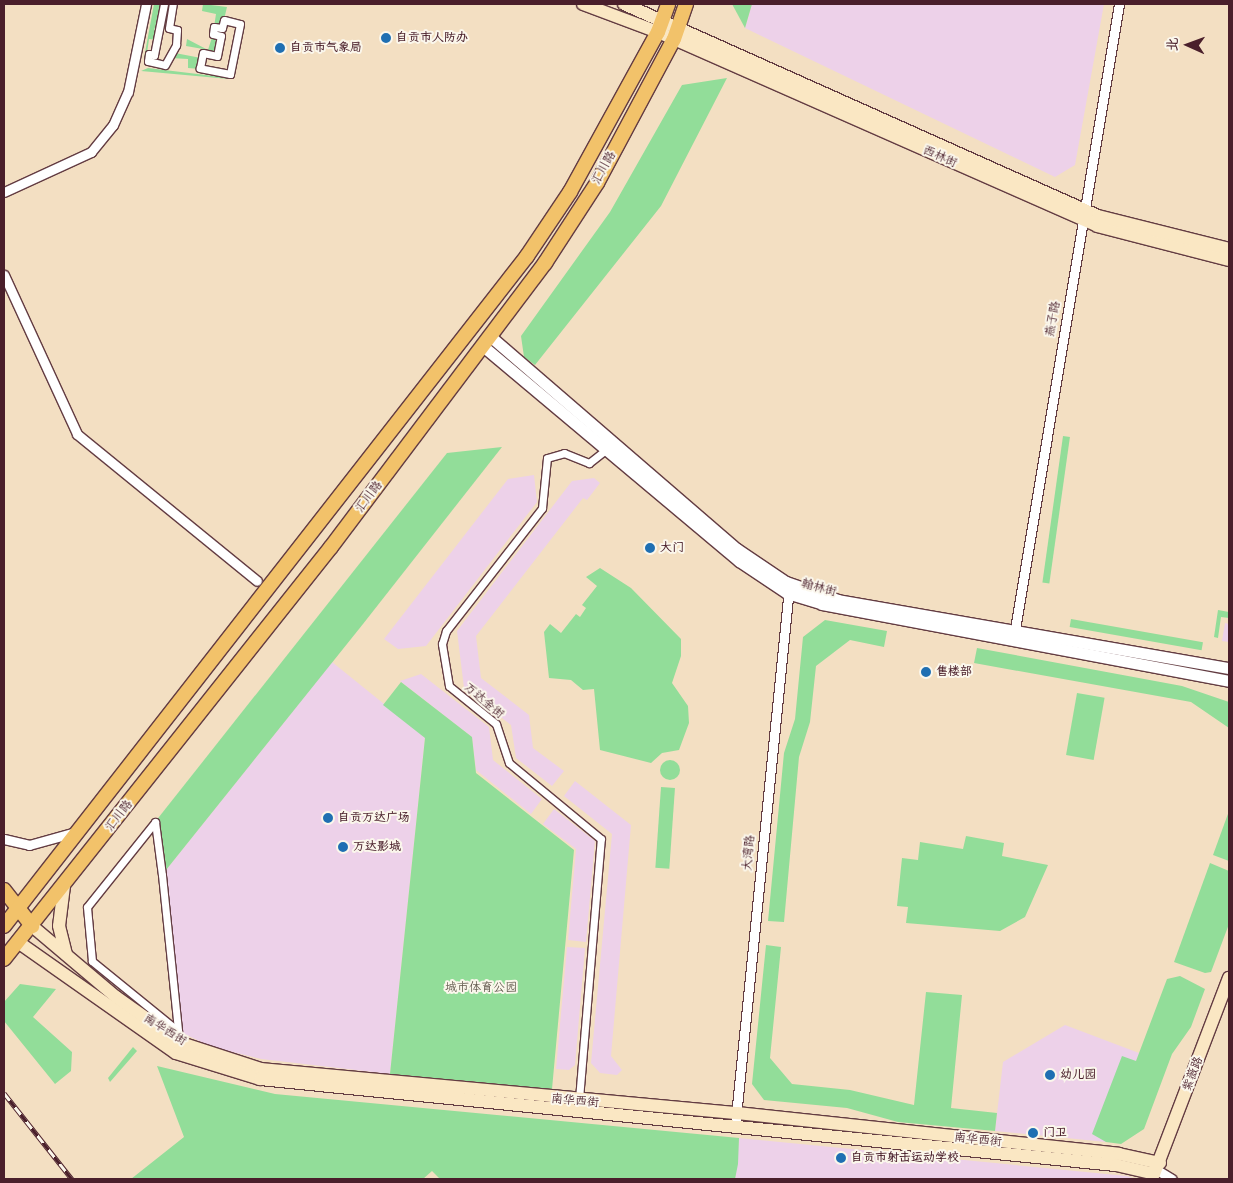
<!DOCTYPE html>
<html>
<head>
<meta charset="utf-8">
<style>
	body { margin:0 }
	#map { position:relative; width:1233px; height:1183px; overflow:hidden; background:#f3dfc2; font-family:Kalam,"LXGW WenKai TC",sans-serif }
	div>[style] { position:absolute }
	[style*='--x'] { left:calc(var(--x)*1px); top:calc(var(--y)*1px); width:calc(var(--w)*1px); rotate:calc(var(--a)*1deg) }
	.built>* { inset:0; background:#edd1e9 }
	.green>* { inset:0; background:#92dd99; transform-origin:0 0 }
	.round { border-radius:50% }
	.roads { filter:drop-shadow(1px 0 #633c42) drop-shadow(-1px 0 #633c42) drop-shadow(0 1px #633c42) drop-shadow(0 -1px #633c42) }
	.pedestrian>* { height:7px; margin:-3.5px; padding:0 3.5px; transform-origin:3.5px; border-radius:3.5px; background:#fff }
	.minor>* { height:9px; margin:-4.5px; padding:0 4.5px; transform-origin:4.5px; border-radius:4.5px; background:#fff }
	.tertiary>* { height:11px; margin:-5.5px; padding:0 5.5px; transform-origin:5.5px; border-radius:5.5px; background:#fff }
	.secondary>* { height:12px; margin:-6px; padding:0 6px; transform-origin:6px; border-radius:6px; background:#fae7c3 }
	.primary>* { height:14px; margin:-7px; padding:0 7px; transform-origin:7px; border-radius:7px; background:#f2c26a }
	.rail>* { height:5px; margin-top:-2.5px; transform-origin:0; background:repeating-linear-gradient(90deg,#fbf7ec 0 9px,#4a1f2b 0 18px); box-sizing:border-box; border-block:1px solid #4a1f2b }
	.dots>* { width:14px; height:14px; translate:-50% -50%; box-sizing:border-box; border:2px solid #fbf7ec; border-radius:50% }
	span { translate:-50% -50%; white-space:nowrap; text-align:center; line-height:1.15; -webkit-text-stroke:4px #fbf7ec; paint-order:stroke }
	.poi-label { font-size:12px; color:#4a1f2b; font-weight:700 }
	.left { translate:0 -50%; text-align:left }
	.street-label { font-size:12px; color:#4a1f2b }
	.park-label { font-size:12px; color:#60584c }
	.frame { position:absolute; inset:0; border:5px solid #4a1f2b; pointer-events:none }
	.north { position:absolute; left:1163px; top:20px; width:50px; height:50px; -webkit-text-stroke:4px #fbf7ec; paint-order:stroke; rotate:272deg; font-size:14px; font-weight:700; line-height:20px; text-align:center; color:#4a1f2b }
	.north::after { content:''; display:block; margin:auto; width:18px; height:22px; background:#4a1f2b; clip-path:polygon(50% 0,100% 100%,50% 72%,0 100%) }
</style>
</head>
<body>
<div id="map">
	<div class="built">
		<i style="clip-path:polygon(752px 4px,1104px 4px,1075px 165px,1055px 177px,745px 28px)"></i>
		<i style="clip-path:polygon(534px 475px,537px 502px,426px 646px,398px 649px,384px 639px,508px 479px)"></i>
		<i style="clip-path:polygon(594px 478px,600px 483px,587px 500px,583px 498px,476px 636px,481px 678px,529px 715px,533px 748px,564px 771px,552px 786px,516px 758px,511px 725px,464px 688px,457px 631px,572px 481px)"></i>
		<i style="clip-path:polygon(1225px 623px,1229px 624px,1229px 642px,1222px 641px)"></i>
		<i style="clip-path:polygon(332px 662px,425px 737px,390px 1074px,261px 1059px,212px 1047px,178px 1031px,162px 875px)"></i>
		<i style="clip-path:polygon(421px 674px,489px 727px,493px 760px,542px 799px,531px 814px,476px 770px,472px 737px,400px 681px)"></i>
		<i style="clip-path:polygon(575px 781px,631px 825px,611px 1056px,622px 1070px,617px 1075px,600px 1073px,591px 1063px,612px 834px,564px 796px)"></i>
		<i style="clip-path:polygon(554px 809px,595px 841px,586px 942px,568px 940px,576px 849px,543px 824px)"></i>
		<i style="clip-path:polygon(567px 947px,585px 948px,575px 1065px,569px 1070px,556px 1069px)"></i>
		<i style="clip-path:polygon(1065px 1025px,1139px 1053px,1106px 1142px,995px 1131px,1003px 1062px)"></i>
		<i style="clip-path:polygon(739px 1138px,1127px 1176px,1136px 1179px,735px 1179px)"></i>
	</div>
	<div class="green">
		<i style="clip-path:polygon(154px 4px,164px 4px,154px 30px,158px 32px,157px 40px,149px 39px,146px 60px,144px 58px)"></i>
		<i style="clip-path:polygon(203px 4px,227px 7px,222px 28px,214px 27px,216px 14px,202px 11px)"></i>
		<i style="clip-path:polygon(732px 4px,752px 4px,745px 28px)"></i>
		<i style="clip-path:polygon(213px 34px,221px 36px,217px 56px,203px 53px,200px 69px,188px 68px,188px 59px,170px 58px,169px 66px,165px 65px,167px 56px,175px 53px,201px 58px,203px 49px,186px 46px,187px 39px,208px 50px)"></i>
		<i style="clip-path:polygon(148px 68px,214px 76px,230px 74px,229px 79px,141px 71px)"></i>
		<i style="clip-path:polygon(727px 78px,661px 206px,535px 365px,524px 357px,521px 336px,610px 212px,682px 85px)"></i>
		<i style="left:1063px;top:436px;width:7px;height:148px;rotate:8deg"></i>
		<i style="clip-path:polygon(502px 447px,363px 624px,162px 875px,155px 822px,447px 453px)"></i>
		<i style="clip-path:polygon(600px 568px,631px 588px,681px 639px,681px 656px,672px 683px,688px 706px,689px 723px,679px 750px,662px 753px,651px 763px,600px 750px,594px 689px,583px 690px,571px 680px,549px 678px,544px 632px,550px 624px,561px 633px,576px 614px,580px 617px,586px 608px,582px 605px,597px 586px,586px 577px)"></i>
		<i style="clip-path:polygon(1218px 610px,1229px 612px,1229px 618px,1221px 617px,1218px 638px,1214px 637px)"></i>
		<i style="left:1071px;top:619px;width:134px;height:8px;rotate:10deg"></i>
		<i style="clip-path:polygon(825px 620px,887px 631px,884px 647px,850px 640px,816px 666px,810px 722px,799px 757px,784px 922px,768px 921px,784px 753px,795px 719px,803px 637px)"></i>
		<i style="clip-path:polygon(977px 648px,1182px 686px,1229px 702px,1229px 728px,1191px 702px,974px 663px)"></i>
		<i style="clip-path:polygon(401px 682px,472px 737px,476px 773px,574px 850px,552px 1089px,390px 1074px,425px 738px,383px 705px)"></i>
		<i style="left:1077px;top:693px;width:28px;height:63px;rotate:10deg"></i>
		<i class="round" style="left:660px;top:760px;width:20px;height:20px"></i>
		<i style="left:661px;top:787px;width:14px;height:81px;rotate:4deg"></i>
		<i style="clip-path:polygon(1229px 811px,1229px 861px,1213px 855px)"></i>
		<i style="clip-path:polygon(966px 836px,1004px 843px,1002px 856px,1048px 865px,1025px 917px,1000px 931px,906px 923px,908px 907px,897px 906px,902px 858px,918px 860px,920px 842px,963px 849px)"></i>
		<i style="clip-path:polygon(1210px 863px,1229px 871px,1229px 924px,1211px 972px,1205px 973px,1174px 962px)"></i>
		<i style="clip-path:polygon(766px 945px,781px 947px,770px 1058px,792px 1084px,850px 1090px,914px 1105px,926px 992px,962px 995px,951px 1108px,997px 1113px,995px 1131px,898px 1122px,847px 1108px,764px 1100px,752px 1084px)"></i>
		<i style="clip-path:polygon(1180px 976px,1205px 989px,1191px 1027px,1172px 1054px,1144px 1129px,1121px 1144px,1106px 1142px,1092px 1134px,1122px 1056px,1136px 1061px,1167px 979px)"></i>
		<i style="clip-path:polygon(20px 984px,56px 989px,33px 1017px,72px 1052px,71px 1071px,55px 1084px,4px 1021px,4px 1002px)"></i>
		<i style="clip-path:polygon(133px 1047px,137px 1051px,110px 1082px,108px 1078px)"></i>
		<i style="clip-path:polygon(157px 1066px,275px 1094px,739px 1138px,738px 1164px,735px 1179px,440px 1179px,432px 1171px,423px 1179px,131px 1179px,184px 1137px)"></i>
	</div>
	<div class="roads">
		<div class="pedestrian">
			<i style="--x:164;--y:4;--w:52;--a:101.1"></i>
			<i style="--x:154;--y:55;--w:5;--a:-169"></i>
			<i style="--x:149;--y:54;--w:7;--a:98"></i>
			<i style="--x:148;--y:61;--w:17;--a:13"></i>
			<i style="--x:165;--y:65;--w:23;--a:-61"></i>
			<i style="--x:176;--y:45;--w:15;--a:-86"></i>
			<i style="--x:177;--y:30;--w:8;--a:-166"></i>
			<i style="--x:169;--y:28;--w:24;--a:-81"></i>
			<i style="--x:224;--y:20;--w:16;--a:14"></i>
			<i style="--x:240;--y:24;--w:51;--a:101.3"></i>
			<i style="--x:230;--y:74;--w:31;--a:-169"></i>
			<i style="--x:200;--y:68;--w:15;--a:-79"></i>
			<i style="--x:203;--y:53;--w:14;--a:12"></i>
			<i style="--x:217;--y:56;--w:20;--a:-79"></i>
			<i style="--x:221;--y:36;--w:8;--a:-166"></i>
			<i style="--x:213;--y:34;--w:7;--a:-82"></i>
			<i style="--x:214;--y:27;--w:8;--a:7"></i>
			<i style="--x:222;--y:28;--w:8;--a:-76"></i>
			<i style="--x:155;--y:822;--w:53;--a:82.5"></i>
			<i style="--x:162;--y:875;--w:157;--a:84.1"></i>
			<i style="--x:178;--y:1031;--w:111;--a:-140.9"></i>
			<i style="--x:92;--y:961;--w:54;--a:-95.3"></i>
			<i style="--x:87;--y:907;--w:109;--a:-51.3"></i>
			<i style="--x:579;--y:1099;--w:261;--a:-85.2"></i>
			<i style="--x:601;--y:839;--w:119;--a:-140.4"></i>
			<i style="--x:509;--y:763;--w:41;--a:-108.4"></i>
			<i style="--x:496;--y:724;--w:60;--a:-141"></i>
			<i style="--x:449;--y:686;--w:43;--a:-99.5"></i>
			<i style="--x:442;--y:644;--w:14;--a:-73"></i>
			<i style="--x:446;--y:631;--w:156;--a:-52"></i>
			<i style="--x:542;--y:508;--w:50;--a:-84.3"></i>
			<i style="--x:547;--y:458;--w:18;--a:-16"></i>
			<i style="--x:564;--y:453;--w:27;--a:22"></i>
			<i style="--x:589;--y:463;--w:23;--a:-38"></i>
		</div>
		<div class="minor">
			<i style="--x:4;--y:192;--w:96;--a:-24.7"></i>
			<i style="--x:91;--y:152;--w:35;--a:-51"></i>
			<i style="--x:113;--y:125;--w:36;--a:-66"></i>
			<i style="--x:128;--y:92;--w:90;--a:-78.4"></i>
			<i style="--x:4;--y:275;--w:175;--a:65.3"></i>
			<i style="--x:77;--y:434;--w:232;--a:39.2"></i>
			<i style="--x:1014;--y:635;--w:640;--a:-80.55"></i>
			<i style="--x:4;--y:839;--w:26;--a:13"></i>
			<i style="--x:29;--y:845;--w:49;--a:-15.5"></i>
			<i style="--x:735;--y:1126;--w:541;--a:-84.27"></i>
			<i style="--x:1157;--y:1170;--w:17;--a:31"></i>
		</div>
		<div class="tertiary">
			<i style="--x:491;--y:337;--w:325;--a:40.8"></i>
			<i style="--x:737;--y:549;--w:59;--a:34"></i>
			<i style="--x:786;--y:582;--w:55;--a:19.1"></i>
			<i style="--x:838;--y:600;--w:397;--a:9.9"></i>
			<i style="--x:484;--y:347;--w:333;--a:40"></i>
			<i style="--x:739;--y:561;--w:58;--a:33.7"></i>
			<i style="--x:787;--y:593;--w:37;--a:17"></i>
			<i style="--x:822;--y:604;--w:414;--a:10.7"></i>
		</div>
		<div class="secondary">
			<i style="--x:583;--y:4;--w:80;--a:20.5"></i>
			<i style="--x:658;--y:32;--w:480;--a:23.8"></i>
			<i style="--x:1097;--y:226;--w:136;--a:14.4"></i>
			<i style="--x:624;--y:4;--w:519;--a:24.1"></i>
			<i style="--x:1098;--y:216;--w:135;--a:14.1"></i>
			<i style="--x:64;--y:886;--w:40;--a:97.1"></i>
			<i style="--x:59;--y:926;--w:29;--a:76"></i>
			<i style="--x:32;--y:926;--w:110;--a:40.2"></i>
			<i style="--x:116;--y:997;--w:80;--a:35.3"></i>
			<i style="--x:181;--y:1043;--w:84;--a:18"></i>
			<i style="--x:261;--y:1069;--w:478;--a:5.3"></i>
			<i style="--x:737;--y:1113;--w:384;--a:6.1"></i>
			<i style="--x:1119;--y:1154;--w:42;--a:12.4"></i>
			<i style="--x:18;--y:942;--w:193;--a:35.1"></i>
			<i style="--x:176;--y:1053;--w:88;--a:17.2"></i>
			<i style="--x:260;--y:1079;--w:860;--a:5.74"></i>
			<i style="--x:1116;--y:1165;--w:39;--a:13"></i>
			<i style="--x:1154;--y:1174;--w:210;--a:-69.1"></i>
		</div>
		<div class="primary">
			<i style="--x:4;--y:890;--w:46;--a:52.1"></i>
			<i style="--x:4;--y:926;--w:850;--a:-52.02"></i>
			<i style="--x:527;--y:256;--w:77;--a:-56.1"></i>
			<i style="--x:570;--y:192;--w:183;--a:-61.2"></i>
			<i style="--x:658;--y:32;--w:30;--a:-70"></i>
			<i style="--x:4;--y:959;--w:526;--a:-51.56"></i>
			<i style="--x:331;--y:547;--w:356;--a:-53"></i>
			<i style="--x:545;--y:263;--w:95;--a:-57"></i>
			<i style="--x:597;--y:183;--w:163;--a:-61.9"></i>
			<i style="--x:674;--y:39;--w:37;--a:-71"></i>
		</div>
	</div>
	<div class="rail">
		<i style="--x:4;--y:1093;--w:110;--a:51.7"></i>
	</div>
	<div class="dots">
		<i style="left:386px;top:38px;background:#1f6fb2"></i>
		<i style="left:280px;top:48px;background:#1f6fb2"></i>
		<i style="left:650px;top:548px;background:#1f6fb2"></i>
		<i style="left:926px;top:672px;background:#1f6fb2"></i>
		<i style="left:328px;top:818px;background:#1f6fb2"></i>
		<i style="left:343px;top:847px;background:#1f6fb2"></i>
		<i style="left:1050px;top:1075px;background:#1f6fb2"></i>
		<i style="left:1033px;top:1133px;background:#1f6fb2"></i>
		<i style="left:841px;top:1158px;background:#1f6fb2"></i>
	</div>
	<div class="poi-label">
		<span class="left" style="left:396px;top:38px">自贡市人防办</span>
		<span class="left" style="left:290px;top:48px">自贡市气象局</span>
		<span class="left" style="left:660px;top:548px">大门</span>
		<span class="left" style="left:936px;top:672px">售楼部</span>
		<span class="left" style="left:338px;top:818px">自贡万达广场</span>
		<span class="left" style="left:353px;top:847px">万达影城</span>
		<span class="left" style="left:1060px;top:1075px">幼儿园</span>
		<span class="left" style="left:1043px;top:1133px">门卫</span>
		<span class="left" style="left:851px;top:1158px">自贡市射击运动学校</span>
	</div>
	<div class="street-label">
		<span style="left:940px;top:157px;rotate:24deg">西林街</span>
		<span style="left:604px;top:168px;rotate:-61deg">汇川路</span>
		<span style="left:1053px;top:319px;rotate:-80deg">燕子路</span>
		<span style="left:369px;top:497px;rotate:-53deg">汇川路</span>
		<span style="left:819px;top:588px;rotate:15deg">翰林街</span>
		<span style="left:484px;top:701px;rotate:40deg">万达金街</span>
		<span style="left:119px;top:816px;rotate:-52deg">汇川路</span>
		<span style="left:749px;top:853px;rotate:-85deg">大湾路</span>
		<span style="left:165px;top:1030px;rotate:32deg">南华西街</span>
		<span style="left:1193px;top:1074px;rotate:-69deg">紫薇路</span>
		<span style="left:575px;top:1101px;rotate:5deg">南华西街</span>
		<span style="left:978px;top:1140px;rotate:6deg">南华西街</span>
	</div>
	<div class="park-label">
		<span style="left:481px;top:988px">城市体育公园</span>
	</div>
	<div class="frame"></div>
	<div class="north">北</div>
</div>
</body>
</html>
